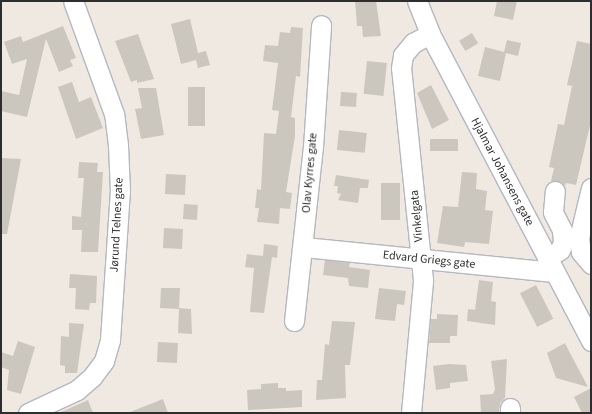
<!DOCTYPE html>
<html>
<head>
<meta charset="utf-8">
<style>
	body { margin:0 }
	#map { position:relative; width:592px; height:414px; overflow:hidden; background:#efe9e1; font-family:"Source Sans 3",sans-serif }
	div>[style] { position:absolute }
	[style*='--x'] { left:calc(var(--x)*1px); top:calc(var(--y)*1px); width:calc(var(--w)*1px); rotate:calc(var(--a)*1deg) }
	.building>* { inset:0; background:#cbc7bf; transform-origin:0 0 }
	.roads { filter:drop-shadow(1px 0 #b4b7c1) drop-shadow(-1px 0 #b4b7c1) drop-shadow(0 1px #b4b7c1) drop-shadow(0 -1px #b4b7c1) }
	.minor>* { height:19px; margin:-9.5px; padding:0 9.5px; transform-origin:9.5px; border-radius:9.5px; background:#fff }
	span { translate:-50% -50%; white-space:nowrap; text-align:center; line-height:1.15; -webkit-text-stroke:5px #fff; paint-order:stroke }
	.street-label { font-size:12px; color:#2e2e2e }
	.frame { position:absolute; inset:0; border:2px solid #2e2e2e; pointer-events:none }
</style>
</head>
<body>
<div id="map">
	<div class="building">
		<i style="clip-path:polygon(355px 1px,376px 1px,381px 36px,363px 37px,362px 26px,357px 26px)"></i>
		<i style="clip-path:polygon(497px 1px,517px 1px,513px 20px,494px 16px)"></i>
		<i style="clip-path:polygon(190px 19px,198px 53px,206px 51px,210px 65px,198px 68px,196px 60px,181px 64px,171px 24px)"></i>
		<i style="clip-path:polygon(63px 26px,76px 58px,70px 60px,73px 66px,59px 72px,46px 39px,27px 117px,1px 111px,1px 91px,19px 95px,27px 59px,12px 64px,4px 42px,21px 36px,23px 42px)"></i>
		<i style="clip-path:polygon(291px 27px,303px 28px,300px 77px,296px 76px,291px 117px,295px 118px,295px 136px,286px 192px,292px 193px,290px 209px,280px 208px,279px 224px,257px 222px,259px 208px,255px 208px,257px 189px,261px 190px,264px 133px,276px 134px,279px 111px,272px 110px,278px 63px,263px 61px,265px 45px,278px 46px,280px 32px,290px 33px)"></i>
		<i style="left:472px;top:33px;width:12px;height:15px;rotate:59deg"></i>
		<i style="clip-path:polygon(138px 34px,154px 79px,137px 83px,137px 80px,131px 82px,115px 41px)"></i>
		<i style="clip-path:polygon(507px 40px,521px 43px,518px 56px,506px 53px,500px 81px,478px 76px,485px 47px,504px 52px)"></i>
		<i style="clip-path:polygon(577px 41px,591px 44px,591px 121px,576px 185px,566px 183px,565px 186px,561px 182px,551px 181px,554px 168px,549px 167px,558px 124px,564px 125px,572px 86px,567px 85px)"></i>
		<i style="left:367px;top:61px;width:20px;height:33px;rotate:6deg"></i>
		<i style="clip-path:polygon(72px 82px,79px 102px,91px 97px,103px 128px,76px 139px,58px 87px)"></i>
		<i style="clip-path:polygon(431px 85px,449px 120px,432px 129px,417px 93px)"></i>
		<i style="left:205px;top:87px;width:39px;height:17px;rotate:90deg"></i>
		<i style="clip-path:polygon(138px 88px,156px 88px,164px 135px,141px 139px,135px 109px,142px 108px)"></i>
		<i style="left:341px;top:92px;width:16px;height:14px;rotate:4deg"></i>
		<i style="left:339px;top:130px;width:28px;height:20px;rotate:6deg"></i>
		<i style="left:430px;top:139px;width:28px;height:12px"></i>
		<i style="clip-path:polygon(1px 158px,21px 159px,7px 234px,1px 234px)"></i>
		<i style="clip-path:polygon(79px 162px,98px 163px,97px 172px,103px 172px,98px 252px,81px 252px,82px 230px,72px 230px,72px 216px,81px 217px,84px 178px,78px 178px)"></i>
		<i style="clip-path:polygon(462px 172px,477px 173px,476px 189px,487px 191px,485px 210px,493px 211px,489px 244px,465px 242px,464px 247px,437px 243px,443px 206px,458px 207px)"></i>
		<i style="left:166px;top:174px;width:20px;height:20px;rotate:3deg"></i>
		<i style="clip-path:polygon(336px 175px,369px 180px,368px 188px,360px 188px,358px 203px,338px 200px,341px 194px,337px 193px,338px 186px,334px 186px)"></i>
		<i style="left:381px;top:183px;width:19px;height:37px"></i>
		<i style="left:184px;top:204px;width:14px;height:15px;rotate:4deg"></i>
		<i style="left:164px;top:228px;width:19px;height:20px;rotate:3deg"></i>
		<i style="clip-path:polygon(264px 244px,278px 246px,277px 258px,272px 257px,264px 313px,250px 312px,254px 268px,245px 267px,247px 254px,263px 256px)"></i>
		<i style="clip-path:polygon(325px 260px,350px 263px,349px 267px,370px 270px,368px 288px,349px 286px,348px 278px,323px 275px)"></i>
		<i style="clip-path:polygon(70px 274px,97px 276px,96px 303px,90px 303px,89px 310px,75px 309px,76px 288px,69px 288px)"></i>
		<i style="clip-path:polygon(479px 280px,493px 282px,491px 301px,496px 302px,495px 325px,467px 321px,468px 309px,475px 310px)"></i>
		<i style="left:536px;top:285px;width:38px;height:18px;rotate:63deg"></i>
		<i style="clip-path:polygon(161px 288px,180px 288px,179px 308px,191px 309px,192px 334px,178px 333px,179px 309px,160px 308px)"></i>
		<i style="clip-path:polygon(379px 288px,406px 291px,404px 305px,397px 304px,395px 321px,375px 319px)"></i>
		<i style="clip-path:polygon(437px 314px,458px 315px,457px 336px,450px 336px,450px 343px,429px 343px,431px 319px,437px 319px)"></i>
		<i style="clip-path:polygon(332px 321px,355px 322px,350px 365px,345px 365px,346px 398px,316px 400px,317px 380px,322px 380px,325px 344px,329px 345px)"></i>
		<i style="clip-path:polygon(69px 323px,84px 324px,77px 373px,65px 373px,65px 366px,60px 365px,61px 336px,69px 337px)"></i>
		<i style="clip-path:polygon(18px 341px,35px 347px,21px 394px,7px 390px,9px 370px,1px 367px,1px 352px,13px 356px)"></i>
		<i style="left:158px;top:342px;width:20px;height:20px;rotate:3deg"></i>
		<i style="clip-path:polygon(565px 343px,569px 351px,588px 387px,556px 378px,547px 353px)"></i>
		<i style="clip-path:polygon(507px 359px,505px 398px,500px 403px,499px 413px,481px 413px,480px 395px,493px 394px,495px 389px,491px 361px)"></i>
		<i style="clip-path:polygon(449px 364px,466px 365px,468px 381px,450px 383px,450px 388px,436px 390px,433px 366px)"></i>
		<i style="clip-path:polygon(278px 383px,278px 388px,286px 388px,286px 391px,302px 390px,302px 407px,248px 410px,247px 390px,261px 389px,261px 384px)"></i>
		<i style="clip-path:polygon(591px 388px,591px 413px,582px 413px,574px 397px)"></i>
		<i style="clip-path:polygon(163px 399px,168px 413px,130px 413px,130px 412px)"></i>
		<i style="clip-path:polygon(88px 400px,93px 413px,59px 413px)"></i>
	</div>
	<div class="roads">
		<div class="minor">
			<i style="--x:417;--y:1;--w:35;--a:68"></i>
			<i style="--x:430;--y:34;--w:347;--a:62.3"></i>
			<i style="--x:591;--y:188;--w:51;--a:103.5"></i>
			<i style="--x:579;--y:238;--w:14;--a:82"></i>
			<i style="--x:581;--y:252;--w:16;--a:50"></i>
			<i style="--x:304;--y:247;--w:251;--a:5.7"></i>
			<i style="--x:547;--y:258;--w:15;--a:-32"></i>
			<i style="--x:560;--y:250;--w:8;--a:-67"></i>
			<i style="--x:563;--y:243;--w:13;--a:-94"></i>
			<i style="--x:562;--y:230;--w:20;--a:-117"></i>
			<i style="--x:553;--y:212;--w:21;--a:-85"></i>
			<i style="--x:294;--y:321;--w:175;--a:-83.8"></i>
			<i style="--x:313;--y:147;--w:122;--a:-86.2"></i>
			<i style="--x:28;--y:413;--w:54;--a:-25.1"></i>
			<i style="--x:77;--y:390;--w:20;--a:-41"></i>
			<i style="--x:92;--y:377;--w:20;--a:-53"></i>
			<i style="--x:104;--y:361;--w:22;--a:-74"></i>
			<i style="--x:110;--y:340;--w:149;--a:-86.2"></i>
			<i style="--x:120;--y:191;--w:46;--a:-92.5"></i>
			<i style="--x:118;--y:145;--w:31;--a:-97"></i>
			<i style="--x:114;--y:114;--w:120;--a:-109.9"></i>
			<i style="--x:411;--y:413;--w:134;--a:-84.8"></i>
			<i style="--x:423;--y:280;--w:213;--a:-95.9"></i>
			<i style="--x:401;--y:68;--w:13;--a:-81"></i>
			<i style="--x:403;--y:55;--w:16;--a:-50"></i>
			<i style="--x:413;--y:43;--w:19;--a:-28"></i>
			<i style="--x:510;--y:413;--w:5;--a:-90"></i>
		</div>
	</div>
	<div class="street-label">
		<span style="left:502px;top:172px;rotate:62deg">Hjalmar Johansens gate</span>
		<span style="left:310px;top:173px;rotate:-85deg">Olav Kyrres gate</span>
		<span style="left:417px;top:216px;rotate:-95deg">Vinkelgata</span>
		<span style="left:117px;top:225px;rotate:-87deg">Jørund Telnes gate</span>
		<span style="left:429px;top:260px;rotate:6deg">Edvard Griegs gate</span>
	</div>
	<div class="frame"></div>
</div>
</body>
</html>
